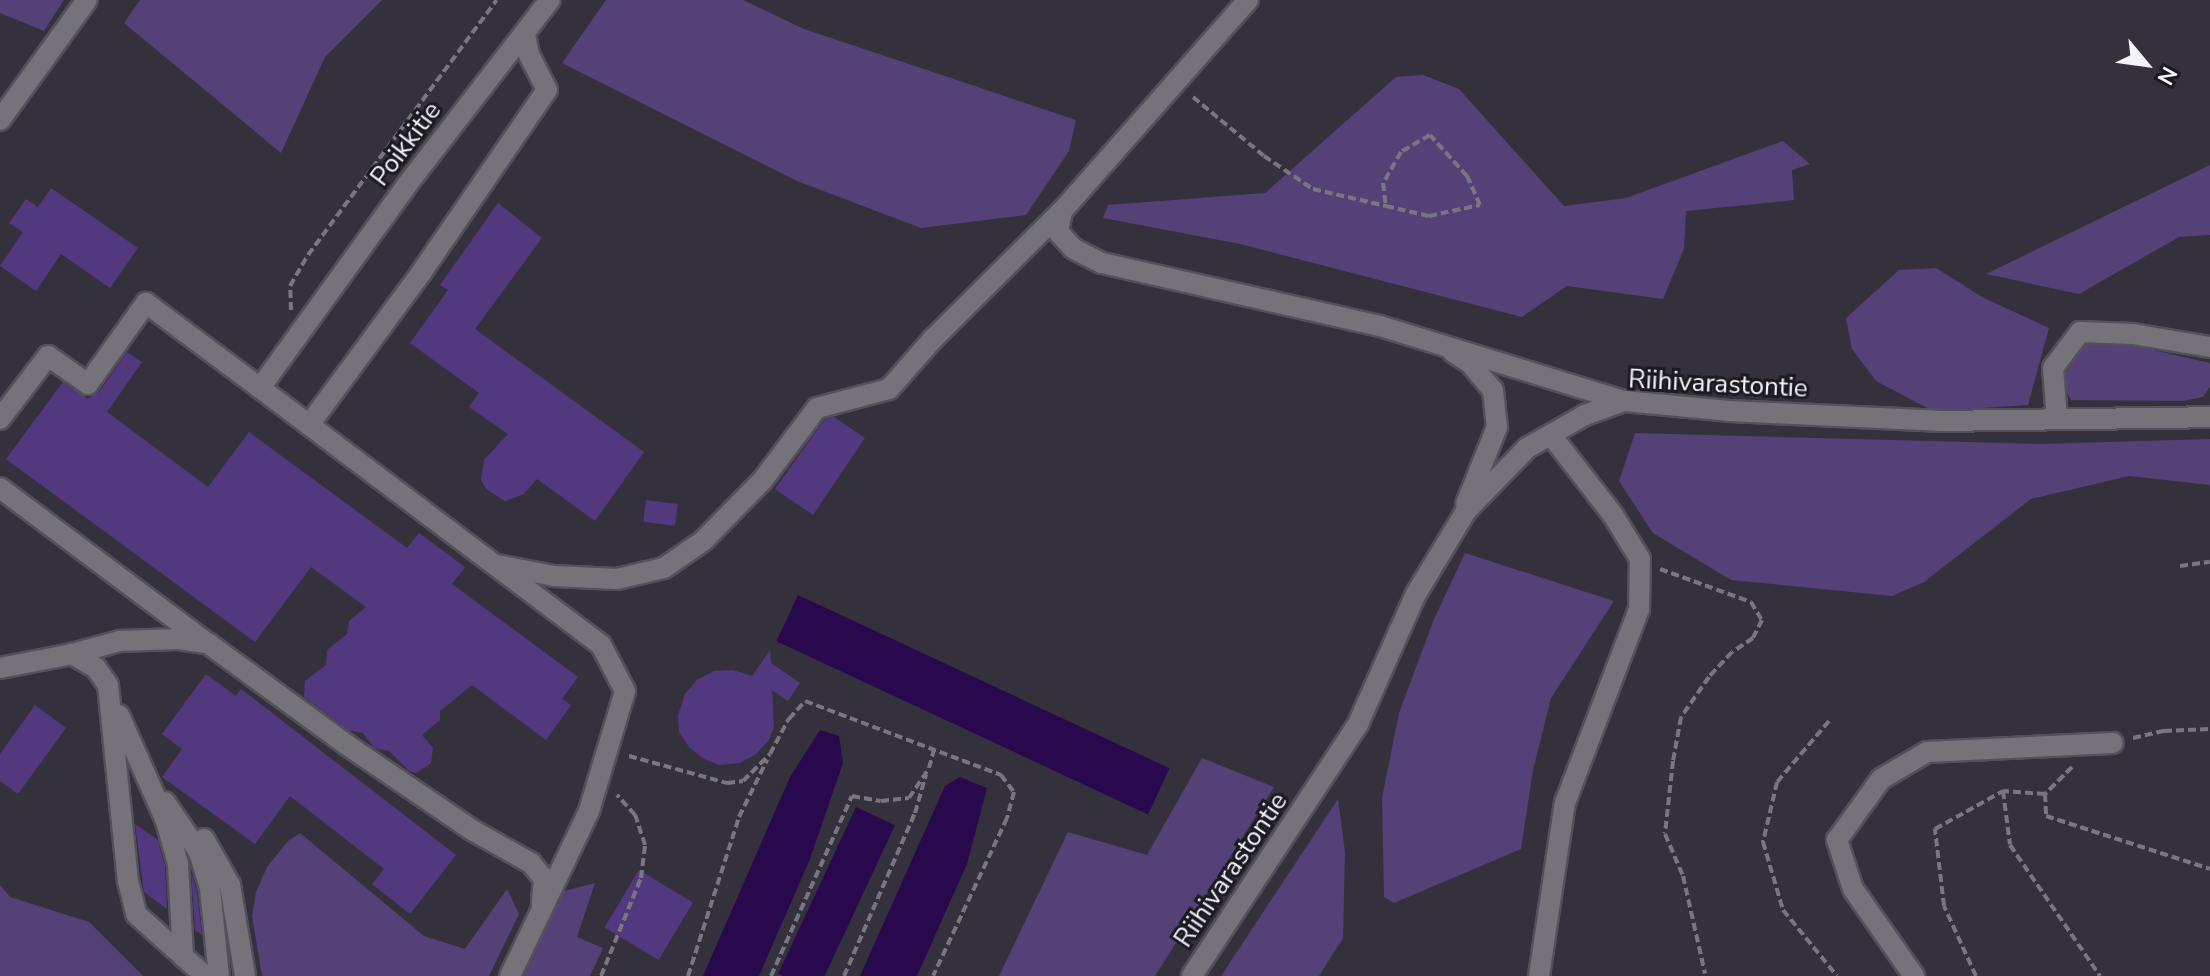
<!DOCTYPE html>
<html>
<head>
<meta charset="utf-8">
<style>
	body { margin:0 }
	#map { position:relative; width:2210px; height:976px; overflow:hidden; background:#34313d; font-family:"Nunito Sans",sans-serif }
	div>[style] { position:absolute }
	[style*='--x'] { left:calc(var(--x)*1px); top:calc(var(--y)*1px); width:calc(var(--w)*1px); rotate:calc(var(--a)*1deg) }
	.green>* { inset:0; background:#534178 }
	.water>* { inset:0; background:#29094e; transform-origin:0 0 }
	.building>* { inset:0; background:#52397f; transform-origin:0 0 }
	.path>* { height:4px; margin-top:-2px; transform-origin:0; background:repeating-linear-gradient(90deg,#797681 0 8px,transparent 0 12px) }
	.roads { filter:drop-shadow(2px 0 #53505b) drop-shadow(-2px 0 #53505b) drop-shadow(0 2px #53505b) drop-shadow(0 -2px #53505b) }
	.minor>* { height:20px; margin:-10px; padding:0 10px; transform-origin:10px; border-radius:10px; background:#757379 }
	span { translate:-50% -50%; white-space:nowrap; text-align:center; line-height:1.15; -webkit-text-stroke:6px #1b1a20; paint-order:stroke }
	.street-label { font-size:26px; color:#f5f3fb }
	.north { position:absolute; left:2106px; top:24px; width:80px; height:80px; -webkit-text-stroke:6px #1b1a20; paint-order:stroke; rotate:119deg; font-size:22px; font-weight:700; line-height:32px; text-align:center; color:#f5f3fb }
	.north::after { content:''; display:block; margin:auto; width:28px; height:36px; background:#f5f3fb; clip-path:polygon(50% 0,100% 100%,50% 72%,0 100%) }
</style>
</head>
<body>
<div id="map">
	<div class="green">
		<i style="clip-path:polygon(0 0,64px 0,44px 31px,0 13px)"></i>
		<i style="clip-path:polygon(140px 0,382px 0,325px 57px,281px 153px,124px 23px)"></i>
		<i style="clip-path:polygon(606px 0,743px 0,804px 29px,1076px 120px,1069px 151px,1026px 215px,921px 228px,797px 181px,562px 63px)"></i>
		<i style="clip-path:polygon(1423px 75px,1459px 89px,1564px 206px,1626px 198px,1783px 141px,1810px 164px,1792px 170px,1794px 200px,1686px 211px,1684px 249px,1663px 299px,1567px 286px,1522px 317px,1240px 244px,1103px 218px,1108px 205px,1265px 193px,1396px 77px)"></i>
		<i style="clip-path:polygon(2210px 165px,2210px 235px,2179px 237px,2079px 294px,1986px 274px)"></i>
		<i style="clip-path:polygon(1936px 268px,1984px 298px,2049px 328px,2028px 405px,1933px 411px,1876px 381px,1852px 349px,1846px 318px,1899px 270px)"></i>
		<i style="clip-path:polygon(2099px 342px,2131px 345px,2210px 363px,2210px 387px,2203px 397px,2183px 401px,2071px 400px,2059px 378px,2062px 366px,2077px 346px)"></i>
		<i style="clip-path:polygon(1635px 433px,2040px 444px,2210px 439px,2210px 485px,2129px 476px,2031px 499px,1924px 582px,1892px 596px,1731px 580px,1653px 533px,1619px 481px)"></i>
		<i style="clip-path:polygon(1465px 553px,1614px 601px,1551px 698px,1533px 770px,1521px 849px,1394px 903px,1384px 897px,1382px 798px,1399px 713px,1434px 619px)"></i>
		<i style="clip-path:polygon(1202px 758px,1274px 787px,1155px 976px,999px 976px,1068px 832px,1147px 855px)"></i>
		<i style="clip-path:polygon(1338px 799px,1345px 852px,1343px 938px,1319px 976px,1221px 976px)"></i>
		<i style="clip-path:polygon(300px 833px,424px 936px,465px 949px,507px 889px,519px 914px,489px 976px,262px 976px,252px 916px,256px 892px,267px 867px,288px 841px)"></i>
		<i style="clip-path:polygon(595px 883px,577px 937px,603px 948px,590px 976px,521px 976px,564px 891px)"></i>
		<i style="clip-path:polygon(0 885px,10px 897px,89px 922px,143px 976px,0 976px)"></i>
	</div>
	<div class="water">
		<i style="left:798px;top:595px;width:410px;height:51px;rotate:25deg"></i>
		<i style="clip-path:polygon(820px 730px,839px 736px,843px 763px,810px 859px,759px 976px,703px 976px,790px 777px)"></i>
		<i style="clip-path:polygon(960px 777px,987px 788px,967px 864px,917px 976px,860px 976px,945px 786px)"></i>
		<i style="left:856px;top:807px;width:43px;height:184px;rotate:25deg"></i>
	</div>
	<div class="building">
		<i style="clip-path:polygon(51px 188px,138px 248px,110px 288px,61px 254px,36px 291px,0 266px,23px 232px,9px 223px,26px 199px,38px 207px)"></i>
		<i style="clip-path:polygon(498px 203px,542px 238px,475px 329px,644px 452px,595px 521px,537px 479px,524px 494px,505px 501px,486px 489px,481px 480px,484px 460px,508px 434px,469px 407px,479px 393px,410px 343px,448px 290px,440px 285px)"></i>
		<i style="clip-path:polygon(127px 352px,142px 362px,107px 412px,208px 487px,249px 432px,407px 548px,419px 533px,465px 567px,452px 584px,578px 677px,562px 699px,571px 705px,546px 740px,472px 685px,440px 711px,440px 720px,422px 735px,433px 748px,431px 763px,416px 773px,409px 771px,389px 751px,374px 748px,363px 733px,348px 730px,304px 697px,305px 681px,326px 665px,327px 650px,347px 634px,349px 621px,366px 607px,311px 567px,255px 642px,6px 459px,63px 382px,88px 399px,99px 392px)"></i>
		<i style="clip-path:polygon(834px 417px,865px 438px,813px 515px,775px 489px,825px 419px)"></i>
		<i style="left:646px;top:500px;width:32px;height:22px;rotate:7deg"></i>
		<i style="clip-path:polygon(770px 650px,771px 663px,800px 683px,788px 701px,772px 690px,774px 727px,769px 740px,756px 754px,740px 763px,719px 765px,704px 759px,689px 747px,679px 732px,678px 715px,685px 694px,697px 680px,714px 671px,733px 670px,752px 676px)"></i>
		<i style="clip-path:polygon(206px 674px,236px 696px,241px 689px,456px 855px,410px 914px,372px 884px,384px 869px,290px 796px,255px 844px,162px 777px,182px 749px,162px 734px)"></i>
		<i style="clip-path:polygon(35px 705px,66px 728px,18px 794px,0 781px,0 754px)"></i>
		<i style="clip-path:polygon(135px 824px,158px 840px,165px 866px,167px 909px,144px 892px)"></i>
		<i style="left:639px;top:870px;width:63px;height:67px;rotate:31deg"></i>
		<i style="clip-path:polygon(191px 872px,197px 891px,202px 935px,195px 930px)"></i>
	</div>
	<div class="path">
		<i style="--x:1193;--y:97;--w:92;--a:39.7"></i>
		<i style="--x:1264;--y:156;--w:59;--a:34"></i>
		<i style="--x:1313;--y:189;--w:75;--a:13.1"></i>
		<i style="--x:1386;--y:206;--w:44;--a:13.1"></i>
		<i style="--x:1429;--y:216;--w:52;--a:-12.2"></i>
		<i style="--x:1480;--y:205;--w:32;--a:-114"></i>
		<i style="--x:1467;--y:176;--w:55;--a:-132.1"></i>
		<i style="--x:1430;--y:135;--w:34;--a:150"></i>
		<i style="--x:1401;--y:152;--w:36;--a:120"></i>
		<i style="--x:1383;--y:183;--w:23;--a:83"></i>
		<i style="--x:291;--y:310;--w:24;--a:-92"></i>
		<i style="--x:290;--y:286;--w:36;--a:-60"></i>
		<i style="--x:308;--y:255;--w:317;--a:-53.5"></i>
		<i style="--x:2180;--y:566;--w:30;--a:-8"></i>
		<i style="--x:1660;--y:569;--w:97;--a:19.9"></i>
		<i style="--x:1751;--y:602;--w:21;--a:59"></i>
		<i style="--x:1762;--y:620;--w:20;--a:117"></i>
		<i style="--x:1753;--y:638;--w:25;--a:146"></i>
		<i style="--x:1732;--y:652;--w:34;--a:133"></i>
		<i style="--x:1709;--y:677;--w:49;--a:125"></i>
		<i style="--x:1681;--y:717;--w:45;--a:100.3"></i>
		<i style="--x:1673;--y:761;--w:73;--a:96.3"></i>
		<i style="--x:1665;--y:834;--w:46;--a:66.8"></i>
		<i style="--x:1683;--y:876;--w:100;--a:77.3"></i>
		<i style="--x:1829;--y:721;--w:80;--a:130.4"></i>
		<i style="--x:1777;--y:782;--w:62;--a:103.1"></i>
		<i style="--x:1763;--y:842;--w:71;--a:73.6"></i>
		<i style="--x:1783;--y:910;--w:85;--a:50.7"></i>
		<i style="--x:2133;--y:738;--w:32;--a:-13"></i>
		<i style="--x:2164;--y:731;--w:46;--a:-2.5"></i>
		<i style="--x:629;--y:756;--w:102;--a:15.4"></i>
		<i style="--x:727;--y:783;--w:16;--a:-7"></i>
		<i style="--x:743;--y:781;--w:38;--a:-45"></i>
		<i style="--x:770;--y:754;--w:40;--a:-62"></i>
		<i style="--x:789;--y:719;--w:24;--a:-48"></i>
		<i style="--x:805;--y:701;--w:210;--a:20.7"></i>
		<i style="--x:1001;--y:775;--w:21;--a:53"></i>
		<i style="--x:1014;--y:792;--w:27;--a:105"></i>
		<i style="--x:1007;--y:818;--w:174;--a:115.1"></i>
		<i style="--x:2072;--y:767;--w:38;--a:135"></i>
		<i style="--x:2045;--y:794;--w:22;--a:87"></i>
		<i style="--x:2046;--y:816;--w:172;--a:17.9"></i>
		<i style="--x:2045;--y:794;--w:42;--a:-175.9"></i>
		<i style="--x:2003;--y:791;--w:54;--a:82.6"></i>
		<i style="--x:2010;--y:845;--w:159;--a:55.5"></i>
		<i style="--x:601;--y:976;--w:106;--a:-67.8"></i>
		<i style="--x:641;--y:878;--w:33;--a:-83"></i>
		<i style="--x:645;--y:845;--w:32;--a:-108"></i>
		<i style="--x:635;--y:815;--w:27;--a:-132"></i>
		<i style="--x:688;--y:976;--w:167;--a:-72.2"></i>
		<i style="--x:739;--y:817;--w:64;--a:-63.8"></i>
		<i style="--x:771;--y:976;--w:197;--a:-65.8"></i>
		<i style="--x:852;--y:796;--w:29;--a:10"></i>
		<i style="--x:881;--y:801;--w:28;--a:-6"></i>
		<i style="--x:909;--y:798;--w:36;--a:-56"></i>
		<i style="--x:929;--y:768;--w:20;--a:-75"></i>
		<i style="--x:844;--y:976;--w:178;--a:-66.5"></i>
		<i style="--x:915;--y:813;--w:40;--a:-74"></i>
		<i style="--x:1976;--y:976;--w:77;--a:-114.6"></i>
		<i style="--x:1944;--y:906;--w:78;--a:-96.7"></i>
		<i style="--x:1935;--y:829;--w:78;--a:-29.2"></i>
	</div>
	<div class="roads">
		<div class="minor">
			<i style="--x:1248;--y:0;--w:281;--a:131.4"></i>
			<i style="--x:1062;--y:211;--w:21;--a:101"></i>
			<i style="--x:1058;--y:232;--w:23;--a:47"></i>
			<i style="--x:1074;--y:249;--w:31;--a:27"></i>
			<i style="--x:1102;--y:263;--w:285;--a:12.8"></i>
			<i style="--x:1380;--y:326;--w:255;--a:17.1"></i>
			<i style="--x:0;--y:120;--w:148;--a:-54.1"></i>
			<i style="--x:1453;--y:352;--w:20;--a:33"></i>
			<i style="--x:1470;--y:363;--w:35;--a:50"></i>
			<i style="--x:1493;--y:390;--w:37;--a:84"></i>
			<i style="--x:1497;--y:427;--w:83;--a:111.9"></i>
			<i style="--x:260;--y:388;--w:427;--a:37"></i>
			<i style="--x:601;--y:645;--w:52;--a:62.4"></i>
			<i style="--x:625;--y:691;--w:125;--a:106.7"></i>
			<i style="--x:589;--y:811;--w:183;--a:115.6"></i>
			<i style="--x:0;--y:419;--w:79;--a:-52.7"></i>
			<i style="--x:48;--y:356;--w:49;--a:35"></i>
			<i style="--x:88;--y:384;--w:100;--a:-54.4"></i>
			<i style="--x:146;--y:303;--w:142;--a:36.7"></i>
			<i style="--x:260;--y:388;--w:249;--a:-54.1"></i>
			<i style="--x:406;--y:186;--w:235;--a:-52.3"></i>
			<i style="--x:2057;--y:419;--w:51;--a:-94.5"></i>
			<i style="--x:2053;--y:368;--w:45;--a:-53.1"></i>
			<i style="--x:2080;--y:332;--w:53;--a:2.2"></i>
			<i style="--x:2133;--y:334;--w:78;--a:9.6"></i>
			<i style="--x:309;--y:425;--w:189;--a:-53.6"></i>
			<i style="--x:421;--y:273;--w:222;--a:-55.5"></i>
			<i style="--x:547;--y:90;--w:39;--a:-117"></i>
			<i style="--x:529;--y:55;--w:21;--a:-101"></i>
			<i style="--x:0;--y:488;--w:254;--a:36.8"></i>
			<i style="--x:497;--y:565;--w:58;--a:10.9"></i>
			<i style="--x:554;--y:576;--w:63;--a:2.7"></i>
			<i style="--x:617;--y:579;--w:48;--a:-13.2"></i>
			<i style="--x:664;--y:568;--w:47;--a:-34.7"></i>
			<i style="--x:703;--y:541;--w:84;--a:-45.5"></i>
			<i style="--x:762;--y:481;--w:91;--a:-53"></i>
			<i style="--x:817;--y:408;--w:74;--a:-14.8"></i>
			<i style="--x:889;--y:389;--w:67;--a:-48.7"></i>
			<i style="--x:933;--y:339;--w:182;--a:-44.8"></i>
			<i style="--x:72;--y:654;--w:50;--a:-15.2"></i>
			<i style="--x:120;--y:641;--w:59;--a:-1.9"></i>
			<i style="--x:179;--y:639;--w:30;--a:9"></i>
			<i style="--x:209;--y:644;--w:171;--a:36.2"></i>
			<i style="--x:347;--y:745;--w:151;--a:34.2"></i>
			<i style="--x:472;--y:830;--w:68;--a:29.2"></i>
			<i style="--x:531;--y:863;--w:21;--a:51"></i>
			<i style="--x:544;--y:879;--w:25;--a:95"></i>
			<i style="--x:0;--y:668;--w:73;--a:-11"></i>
			<i style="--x:72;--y:654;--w:28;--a:30"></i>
			<i style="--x:96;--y:668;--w:21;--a:55"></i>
			<i style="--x:108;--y:685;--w:197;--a:84.2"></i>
			<i style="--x:128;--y:881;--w:34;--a:76"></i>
			<i style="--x:136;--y:914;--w:93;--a:41.9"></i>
			<i style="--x:119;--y:715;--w:116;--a:66.1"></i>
			<i style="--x:166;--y:821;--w:45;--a:74.4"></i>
			<i style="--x:178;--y:864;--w:93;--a:86.9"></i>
			<i style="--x:165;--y:802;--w:60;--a:55.8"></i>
			<i style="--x:199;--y:852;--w:38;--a:73"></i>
			<i style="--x:210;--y:888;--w:88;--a:84.2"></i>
			<i style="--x:204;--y:839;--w:53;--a:60.5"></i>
			<i style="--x:230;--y:885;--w:92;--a:80.6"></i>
			<i style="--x:1192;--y:976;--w:302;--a:-56.6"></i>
			<i style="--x:1358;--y:724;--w:142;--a:-66"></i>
			<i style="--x:1416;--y:594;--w:97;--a:-58.9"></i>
			<i style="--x:1466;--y:511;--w:88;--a:-45.9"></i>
			<i style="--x:1527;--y:448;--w:67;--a:-29.6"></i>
			<i style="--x:1585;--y:415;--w:41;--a:-19.7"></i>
			<i style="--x:1624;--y:401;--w:105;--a:5.4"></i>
			<i style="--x:1729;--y:411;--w:209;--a:2.7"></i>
			<i style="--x:1938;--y:421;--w:272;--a:-0.8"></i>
			<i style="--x:1539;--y:976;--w:175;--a:-81.5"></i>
			<i style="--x:1565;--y:803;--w:208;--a:-69.1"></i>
			<i style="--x:1639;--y:609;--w:50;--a:-88.9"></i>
			<i style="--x:1640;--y:559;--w:52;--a:-121.5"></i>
			<i style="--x:1613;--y:515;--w:101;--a:-127.8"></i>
			<i style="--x:1914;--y:976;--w:106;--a:-125"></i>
			<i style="--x:1853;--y:889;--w:52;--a:-108.1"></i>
			<i style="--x:1837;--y:840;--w:75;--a:-54.2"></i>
			<i style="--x:1881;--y:779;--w:53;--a:-30.4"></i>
			<i style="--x:1927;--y:752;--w:186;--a:-2.8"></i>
		</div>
	</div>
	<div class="street-label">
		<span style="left:406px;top:144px;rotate:-53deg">Poikkitie</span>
		<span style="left:1718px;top:384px;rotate:3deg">Riihivarastontie</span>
		<span style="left:1231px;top:870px;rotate:-56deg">Riihivarastontie</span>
	</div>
	<div class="north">N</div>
</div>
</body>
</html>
